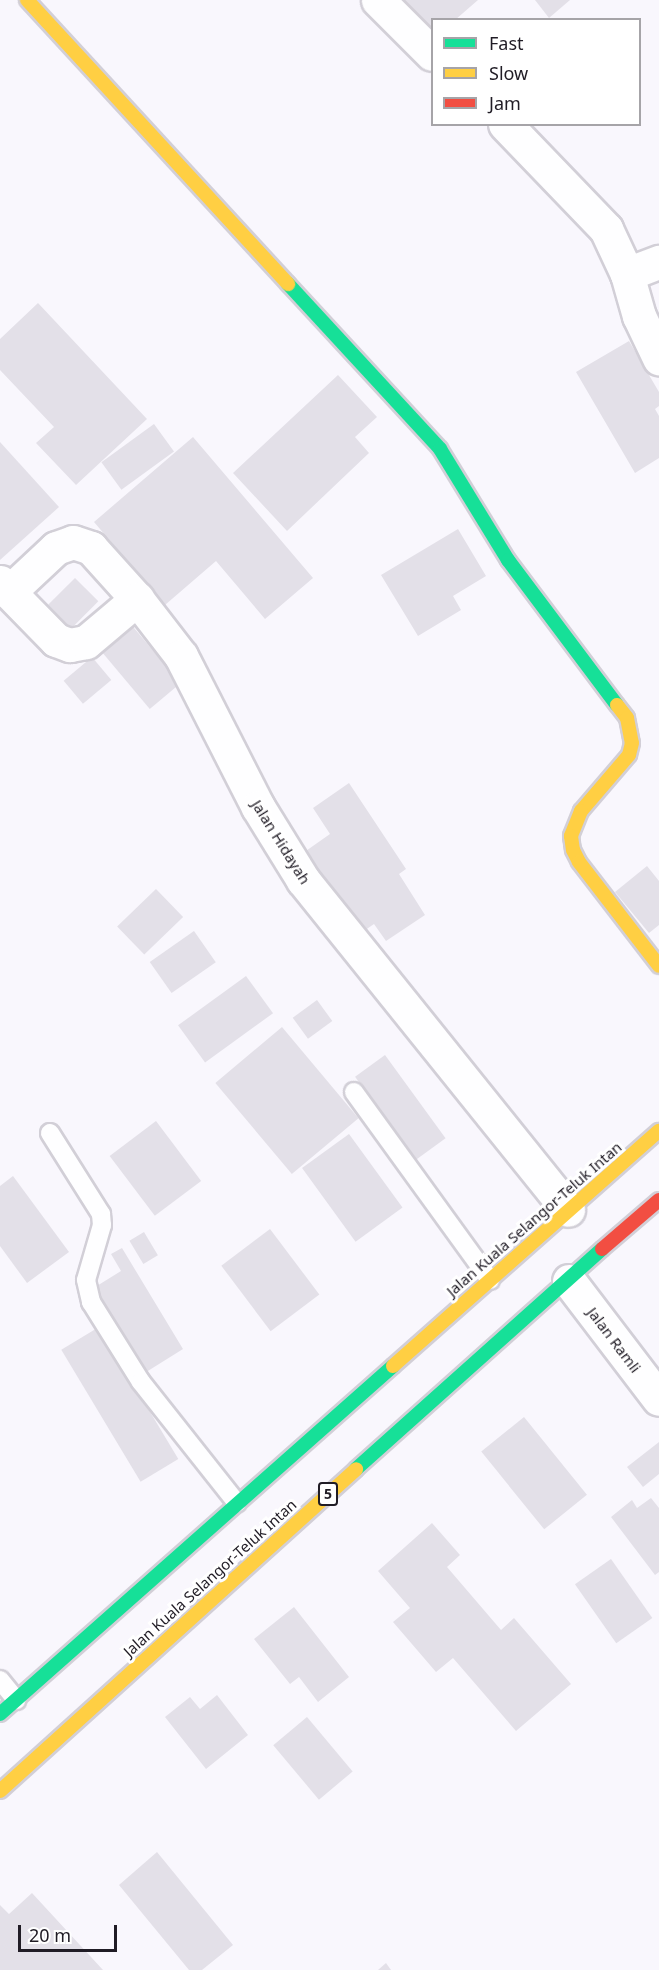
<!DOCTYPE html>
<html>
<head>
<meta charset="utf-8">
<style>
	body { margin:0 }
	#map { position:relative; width:659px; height:1970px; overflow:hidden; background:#f9f7fd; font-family:"Noto Sans",sans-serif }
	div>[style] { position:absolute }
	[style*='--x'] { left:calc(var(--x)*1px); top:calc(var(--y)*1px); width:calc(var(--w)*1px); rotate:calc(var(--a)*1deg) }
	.building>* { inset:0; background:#e3e0e8; transform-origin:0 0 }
	.roads { filter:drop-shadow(2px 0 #d2cfd7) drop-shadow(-2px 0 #d2cfd7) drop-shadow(0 2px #d2cfd7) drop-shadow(0 -2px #d2cfd7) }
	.lane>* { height:18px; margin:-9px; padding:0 9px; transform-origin:9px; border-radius:9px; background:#fefeff }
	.street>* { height:33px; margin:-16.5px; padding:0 16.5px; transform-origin:16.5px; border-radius:16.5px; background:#fefeff }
	.fast>* { height:14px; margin:-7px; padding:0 7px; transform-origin:7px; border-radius:7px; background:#16e098 }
	.slow>* { height:14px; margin:-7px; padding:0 7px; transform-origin:7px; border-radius:7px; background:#ffcf43 }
	.jam>* { height:14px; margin:-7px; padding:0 7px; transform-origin:7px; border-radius:7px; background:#f24e42 }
	span { translate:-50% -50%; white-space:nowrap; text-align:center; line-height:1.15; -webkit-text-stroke:6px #fff; paint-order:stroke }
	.shield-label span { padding:2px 4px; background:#fff; border:2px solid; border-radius:4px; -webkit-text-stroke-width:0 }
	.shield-label { font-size:14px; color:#201c25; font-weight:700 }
	.street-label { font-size:15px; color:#201c25 }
	.legend { position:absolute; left:431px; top:18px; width:210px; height:108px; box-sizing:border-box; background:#fff; border:2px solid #a6a4a8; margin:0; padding:8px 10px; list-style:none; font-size:18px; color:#201c25 }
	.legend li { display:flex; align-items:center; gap:12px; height:30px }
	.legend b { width:30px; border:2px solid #a6a4a8 }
	.scale { position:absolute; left:18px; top:1925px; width:99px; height:27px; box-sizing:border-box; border:3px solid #201c25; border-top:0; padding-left:8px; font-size:18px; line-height:21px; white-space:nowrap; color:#201c25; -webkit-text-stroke:4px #fff; paint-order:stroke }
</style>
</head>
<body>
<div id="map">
	<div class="building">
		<i style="clip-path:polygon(402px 0,478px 0,455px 20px,432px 20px,432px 38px)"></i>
		<i style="clip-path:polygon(535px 0,570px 0,549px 18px)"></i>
		<i style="clip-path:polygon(38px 303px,147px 419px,76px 485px,36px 443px,54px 427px,0 370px,0 339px)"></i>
		<i style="clip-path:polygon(629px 341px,659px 392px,659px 406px,655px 409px,659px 416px,659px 458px,635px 473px,576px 372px)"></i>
		<i style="clip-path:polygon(338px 375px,377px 417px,355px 437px,369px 453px,287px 531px,233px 473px)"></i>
		<i style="left:154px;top:424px;width:34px;height:65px;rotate:54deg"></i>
		<i style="clip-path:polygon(193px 437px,313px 578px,265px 619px,216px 561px,165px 605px,94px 522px)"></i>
		<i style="clip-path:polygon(0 442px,59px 507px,0 560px)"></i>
		<i style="clip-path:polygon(458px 529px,486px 576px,453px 596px,461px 610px,418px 636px,381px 575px)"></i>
		<i style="left:75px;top:578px;width:33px;height:38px;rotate:45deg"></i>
		<i style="left:129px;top:622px;width:80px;height:40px;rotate:50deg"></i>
		<i style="left:92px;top:657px;width:30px;height:37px;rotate:50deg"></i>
		<i style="clip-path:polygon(349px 783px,406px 869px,399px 874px,425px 915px,386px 941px,374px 924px,358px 935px,303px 853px,330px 834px,313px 808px)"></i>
		<i style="clip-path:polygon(647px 866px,659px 881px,659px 925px,649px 933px,615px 892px)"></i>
		<i style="left:156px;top:889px;width:39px;height:54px;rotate:46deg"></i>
		<i style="left:194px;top:931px;width:38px;height:54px;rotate:55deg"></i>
		<i style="left:246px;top:976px;width:46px;height:84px;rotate:54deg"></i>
		<i style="left:317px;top:1000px;width:26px;height:30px;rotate:54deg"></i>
		<i style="left:282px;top:1027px;width:119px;height:87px;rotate:50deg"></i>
		<i style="left:385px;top:1055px;width:103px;height:37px;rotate:54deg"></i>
		<i style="left:156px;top:1121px;width:75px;height:58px;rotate:53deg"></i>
		<i style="left:349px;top:1134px;width:91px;height:58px;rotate:54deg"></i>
		<i style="clip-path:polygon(13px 1176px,69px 1252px,27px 1283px,0 1246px,0 1186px)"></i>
		<i style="left:270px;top:1229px;width:82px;height:61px;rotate:53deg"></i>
		<i style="left:144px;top:1232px;width:27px;height:17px;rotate:59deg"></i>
		<i style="clip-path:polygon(122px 1248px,183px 1349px,143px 1374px,92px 1289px,121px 1271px,111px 1254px)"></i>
		<i style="left:99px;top:1327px;width:154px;height:44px;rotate:59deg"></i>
		<i style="left:524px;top:1417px;width:100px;height:55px;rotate:51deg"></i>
		<i style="clip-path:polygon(659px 1442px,659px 1474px,643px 1487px,627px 1467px)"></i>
		<i style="clip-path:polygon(651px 1498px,659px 1508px,659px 1572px,655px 1575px,611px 1517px,632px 1500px,637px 1508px)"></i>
		<i style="clip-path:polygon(432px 1523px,460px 1555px,447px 1567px,501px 1630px,514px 1618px,571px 1684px,516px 1731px,453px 1658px,436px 1672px,393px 1622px,410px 1608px,378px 1571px)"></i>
		<i style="left:611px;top:1559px;width:72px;height:44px;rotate:55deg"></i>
		<i style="clip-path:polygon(294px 1607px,349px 1677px,318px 1702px,299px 1677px,290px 1684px,254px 1639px)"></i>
		<i style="clip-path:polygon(217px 1695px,248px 1735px,206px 1769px,165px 1717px,190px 1697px,200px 1709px)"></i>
		<i style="left:307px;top:1717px;width:71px;height:44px;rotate:50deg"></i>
		<i style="clip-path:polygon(157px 1852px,233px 1945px,202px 1970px,189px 1970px,119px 1885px)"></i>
		<i style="clip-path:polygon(32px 1893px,103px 1970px,0 1970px,0 1905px,9px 1914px)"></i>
		<i style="clip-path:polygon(386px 1963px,391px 1970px,378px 1970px)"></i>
	</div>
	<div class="roads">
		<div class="lane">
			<i style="--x:354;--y:1092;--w:232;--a:54.1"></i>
			<i style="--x:50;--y:1133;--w:96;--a:57.8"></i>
			<i style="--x:101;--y:1214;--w:11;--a:85"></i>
			<i style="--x:102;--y:1225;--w:57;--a:106.2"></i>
			<i style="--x:86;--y:1280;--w:23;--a:77"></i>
			<i style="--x:91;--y:1302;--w:94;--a:58"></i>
			<i style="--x:141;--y:1382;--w:154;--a:51.6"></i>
			<i style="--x:0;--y:1680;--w:26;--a:51"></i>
		</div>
		<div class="street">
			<i style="--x:378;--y:0;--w:76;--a:45"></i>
			<i style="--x:505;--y:124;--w:146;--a:46.1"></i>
			<i style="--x:606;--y:229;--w:50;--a:65"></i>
			<i style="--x:627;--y:274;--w:44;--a:74.1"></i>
			<i style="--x:639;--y:316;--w:47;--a:64.5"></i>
			<i style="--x:627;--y:274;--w:34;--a:-21"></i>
			<i style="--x:0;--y:582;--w:13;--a:48"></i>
			<i style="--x:9;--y:592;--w:64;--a:-43.1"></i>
			<i style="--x:56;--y:548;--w:18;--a:-19"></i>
			<i style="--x:73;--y:542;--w:19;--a:18"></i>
			<i style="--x:91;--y:548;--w:69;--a:48"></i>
			<i style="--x:137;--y:599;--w:72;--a:52.3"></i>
			<i style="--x:181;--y:656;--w:169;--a:63"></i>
			<i style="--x:258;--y:807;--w:86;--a:58.3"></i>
			<i style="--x:303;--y:880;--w:423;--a:51.2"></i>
			<i style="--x:9;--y:592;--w:67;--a:45.6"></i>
			<i style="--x:56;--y:640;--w:15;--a:20"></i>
			<i style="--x:70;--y:645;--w:16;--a:-11"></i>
			<i style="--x:86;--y:642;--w:67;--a:-40.1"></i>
			<i style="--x:569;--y:1281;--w:148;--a:52.7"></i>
		</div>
		<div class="fast">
			<i style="--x:288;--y:284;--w:224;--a:47.3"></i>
			<i style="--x:440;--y:449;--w:130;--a:58.5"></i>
			<i style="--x:508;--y:560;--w:181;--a:53.1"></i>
			<i style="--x:356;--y:1469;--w:330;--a:-41.8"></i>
			<i style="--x:0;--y:1714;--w:525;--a:-41.52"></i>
		</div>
		<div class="slow">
			<i style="--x:27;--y:0;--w:386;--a:47.4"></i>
			<i style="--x:617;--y:705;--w:16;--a:52"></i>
			<i style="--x:627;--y:718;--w:25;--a:79"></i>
			<i style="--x:632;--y:743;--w:12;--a:104"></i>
			<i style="--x:629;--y:755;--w:74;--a:130.6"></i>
			<i style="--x:581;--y:811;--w:27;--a:112"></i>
			<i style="--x:571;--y:836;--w:14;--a:82"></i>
			<i style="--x:573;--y:850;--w:13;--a:63"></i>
			<i style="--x:579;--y:862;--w:131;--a:52.4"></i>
			<i style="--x:393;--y:1366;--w:355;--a:-41.5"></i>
			<i style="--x:0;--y:1791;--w:480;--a:-42.1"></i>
		</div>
		<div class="jam">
			<i style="--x:602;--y:1249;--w:75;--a:-40.7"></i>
		</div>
	</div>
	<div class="shield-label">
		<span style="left:328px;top:1494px">5</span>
	</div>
	<div class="street-label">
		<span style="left:281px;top:842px;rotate:58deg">Jalan Hidayah</span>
		<span style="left:534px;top:1219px;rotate:-41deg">Jalan Kuala Selangor-Teluk Intan</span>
		<span style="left:614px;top:1340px;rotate:53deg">Jalan Ramli</span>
		<span style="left:210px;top:1578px;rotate:-42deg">Jalan Kuala Selangor-Teluk Intan</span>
	</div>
	<ul class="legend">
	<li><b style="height:8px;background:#16e098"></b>Fast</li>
	<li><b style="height:8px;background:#ffcf43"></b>Slow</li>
	<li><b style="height:8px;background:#f24e42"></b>Jam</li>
	</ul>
	<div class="scale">20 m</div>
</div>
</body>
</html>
